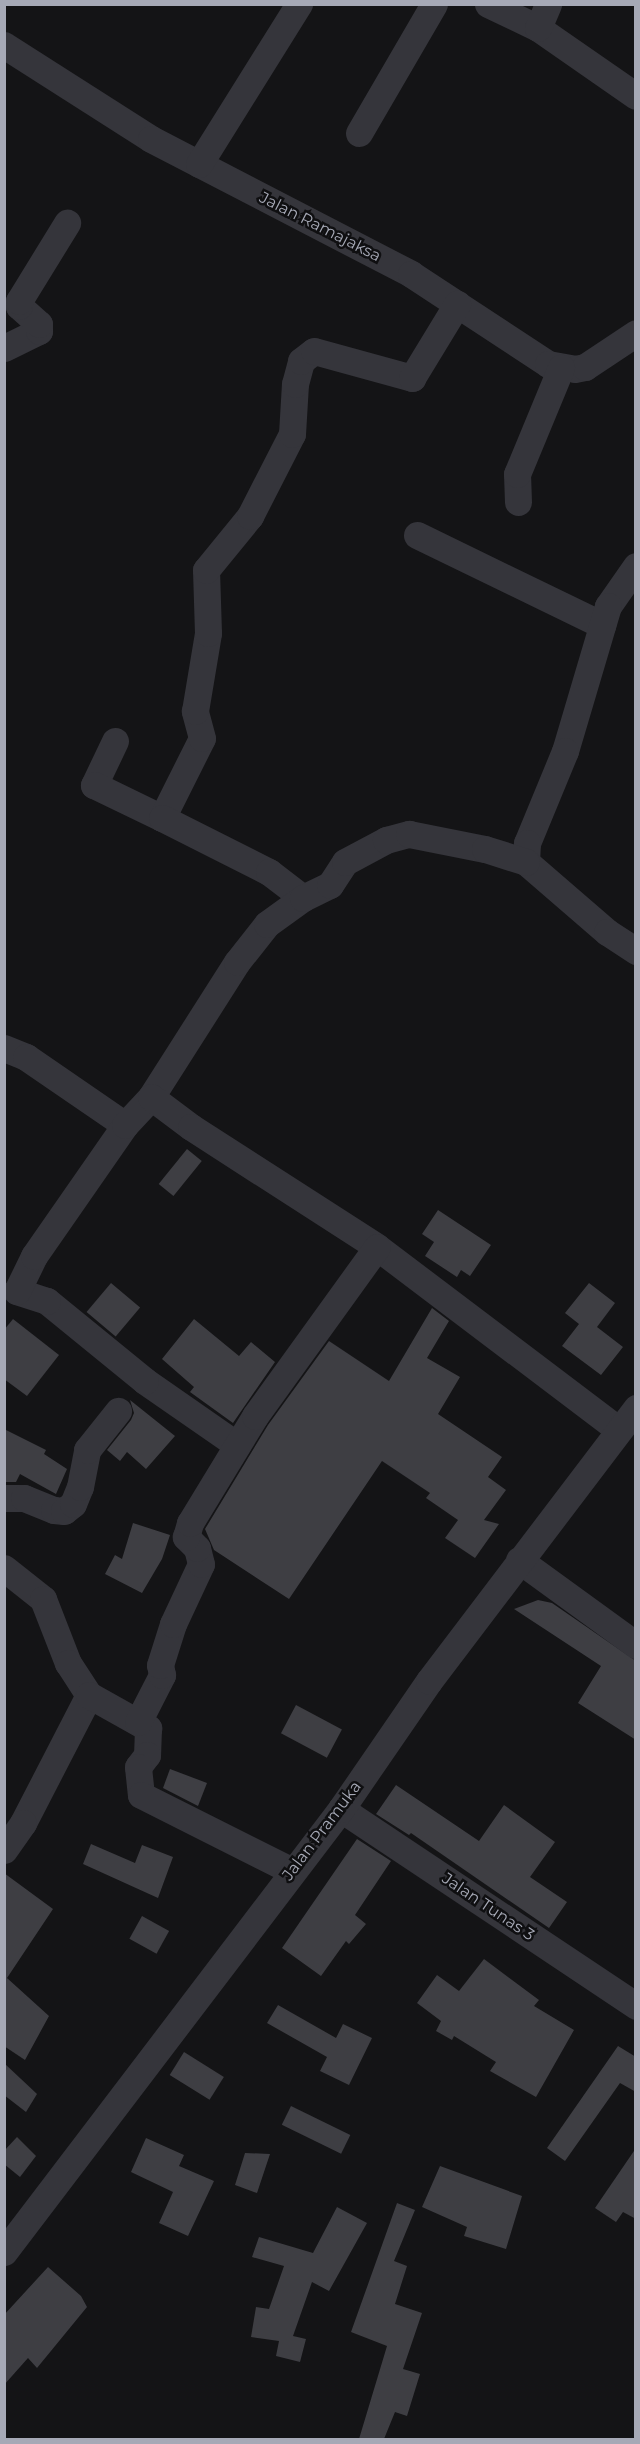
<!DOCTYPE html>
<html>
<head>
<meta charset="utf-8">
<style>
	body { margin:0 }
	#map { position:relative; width:640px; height:2444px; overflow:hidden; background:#141416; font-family:Montserrat,sans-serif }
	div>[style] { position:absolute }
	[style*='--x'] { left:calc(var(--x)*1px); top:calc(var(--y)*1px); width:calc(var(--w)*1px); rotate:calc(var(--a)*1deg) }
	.building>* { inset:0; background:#3e3e43; transform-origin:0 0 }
	.minor>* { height:27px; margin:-13.5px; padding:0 13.5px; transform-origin:13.5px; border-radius:13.5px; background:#35353b }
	span { translate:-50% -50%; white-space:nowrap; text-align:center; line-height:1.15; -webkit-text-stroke:5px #0f0f11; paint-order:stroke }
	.street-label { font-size:16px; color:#a6a9b6 }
	.frame { position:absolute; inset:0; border:6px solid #a6a9b6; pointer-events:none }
</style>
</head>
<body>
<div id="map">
	<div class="building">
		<i style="left:187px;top:1149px;width:19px;height:45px;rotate:39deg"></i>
		<i style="clip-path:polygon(438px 1210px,491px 1245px,470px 1276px,461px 1270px,457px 1277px,425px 1256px,434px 1242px,422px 1234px)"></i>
		<i style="left:111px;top:1283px;width:38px;height:38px;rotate:40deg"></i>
		<i style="clip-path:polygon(589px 1283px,615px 1303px,597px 1327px,623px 1347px,601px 1375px,562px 1346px,579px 1324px,565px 1313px)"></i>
		<i style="clip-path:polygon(432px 1308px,449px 1321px,427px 1358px,460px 1377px,438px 1414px,502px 1457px,488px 1477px,506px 1490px,484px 1520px,499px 1524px,475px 1558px,445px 1538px,458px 1520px,426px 1498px,430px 1493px,382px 1461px,289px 1599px,214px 1550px,205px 1529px,268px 1425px,329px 1341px,389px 1381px)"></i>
		<i style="clip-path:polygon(13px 1319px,59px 1355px,27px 1396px,4px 1379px,4px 1330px)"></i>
		<i style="clip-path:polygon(194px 1319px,239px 1356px,251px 1342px,275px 1362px,233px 1423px,190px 1392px,194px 1387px,162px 1359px)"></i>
		<i style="clip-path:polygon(130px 1400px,175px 1436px,146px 1469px,127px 1452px,120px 1461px,107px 1450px,131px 1420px,134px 1413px)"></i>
		<i style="clip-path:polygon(4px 1429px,46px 1450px,44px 1454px,67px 1469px,56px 1494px,20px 1474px,16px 1482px,4px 1482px)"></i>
		<i style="clip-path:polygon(133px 1523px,170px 1535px,162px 1559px,142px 1593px,105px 1574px,115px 1555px,122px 1559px)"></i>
		<i style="clip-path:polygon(538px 1600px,552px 1603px,636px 1661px,636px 1740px,578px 1703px,601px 1666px,514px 1609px)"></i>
		<i style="left:296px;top:1705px;width:52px;height:32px;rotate:28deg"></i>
		<i style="clip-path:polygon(170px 1769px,207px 1783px,198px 1806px,163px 1788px)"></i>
		<i style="clip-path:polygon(396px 1785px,479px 1841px,504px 1805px,555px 1842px,530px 1877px,567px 1902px,549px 1928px,411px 1833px,409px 1835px,376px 1814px)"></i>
		<i style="clip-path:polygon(357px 1839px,391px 1861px,355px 1915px,366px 1924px,349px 1944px,346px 1941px,321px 1976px,282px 1948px)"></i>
		<i style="clip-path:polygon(91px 1844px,135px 1863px,142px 1845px,173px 1857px,158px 1898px,83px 1864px)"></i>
		<i style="clip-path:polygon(4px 1873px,53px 1909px,7px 1978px,49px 2016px,25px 2060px,4px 2046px)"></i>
		<i style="left:142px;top:1916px;width:31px;height:26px;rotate:29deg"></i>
		<i style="clip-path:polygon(484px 1959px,539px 2000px,534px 2006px,574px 2030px,536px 2097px,490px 2071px,496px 2062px,454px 2036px,452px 2040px,436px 2031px,441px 2021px,417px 2003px,437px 1975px,459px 1991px)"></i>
		<i style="clip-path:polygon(278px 2005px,336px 2038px,343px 2024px,372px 2038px,349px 2085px,320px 2071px,327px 2057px,267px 2023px)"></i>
		<i style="clip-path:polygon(618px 2046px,636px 2057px,636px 2092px,620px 2083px,565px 2161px,547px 2148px)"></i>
		<i style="left:184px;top:2052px;width:47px;height:27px;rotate:32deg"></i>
		<i style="clip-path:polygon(4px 2063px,37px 2094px,26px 2112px,4px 2095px)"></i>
		<i style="left:291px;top:2106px;width:66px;height:21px;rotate:26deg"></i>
		<i style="clip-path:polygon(17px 2137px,36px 2156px,20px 2177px,4px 2164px,4px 2151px)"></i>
		<i style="clip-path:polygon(146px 2138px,184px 2155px,179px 2166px,214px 2181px,188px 2236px,159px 2223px,173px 2192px,131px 2172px)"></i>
		<i style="clip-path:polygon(636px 2148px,636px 2219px,623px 2212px,616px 2222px,595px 2208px)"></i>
		<i style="clip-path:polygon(245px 2153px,270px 2154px,257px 2193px,235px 2185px)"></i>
		<i style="clip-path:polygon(440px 2166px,522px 2196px,506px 2249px,464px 2236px,467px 2227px,422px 2207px)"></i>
		<i style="clip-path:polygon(397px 2203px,415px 2210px,394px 2261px,407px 2266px,395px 2304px,422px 2313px,403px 2369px,420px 2374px,407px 2416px,395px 2412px,384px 2439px,359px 2439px,387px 2346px,351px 2332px)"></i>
		<i style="clip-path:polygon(337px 2207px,367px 2223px,329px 2291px,312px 2282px,293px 2336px,306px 2339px,300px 2362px,276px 2356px,279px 2341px,251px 2337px,256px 2307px,269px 2309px,284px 2266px,252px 2257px,259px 2237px,313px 2253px)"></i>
		<i style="clip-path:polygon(48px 2267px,81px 2296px,87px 2307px,37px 2368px,28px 2358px,4px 2385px,4px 2315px)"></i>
	</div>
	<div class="minor">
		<i style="--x:488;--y:4;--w:55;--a:25.6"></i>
		<i style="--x:538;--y:28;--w:119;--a:34.8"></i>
		<i style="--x:538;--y:28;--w:26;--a:-67"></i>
		<i style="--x:4;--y:45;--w:174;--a:32.6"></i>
		<i style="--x:151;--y:139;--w:293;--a:27.4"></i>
		<i style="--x:411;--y:274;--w:164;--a:33.3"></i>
		<i style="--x:548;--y:364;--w:27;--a:10"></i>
		<i style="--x:575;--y:369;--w:10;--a:-11"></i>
		<i style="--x:585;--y:367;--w:61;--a:-33.7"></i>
		<i style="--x:359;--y:133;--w:149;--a:-59.8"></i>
		<i style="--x:199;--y:164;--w:189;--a:-58"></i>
		<i style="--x:4;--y:348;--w:39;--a:-26"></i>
		<i style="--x:39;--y:331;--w:7;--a:-90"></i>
		<i style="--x:39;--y:324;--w:27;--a:-138"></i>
		<i style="--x:19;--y:306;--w:5;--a:-90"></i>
		<i style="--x:19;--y:301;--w:92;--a:-58.4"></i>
		<i style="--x:518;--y:502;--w:28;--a:-92"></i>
		<i style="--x:517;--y:474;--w:115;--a:-67.5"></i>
		<i style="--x:417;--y:535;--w:206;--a:25.9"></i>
		<i style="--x:636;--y:566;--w:49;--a:125"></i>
		<i style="--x:608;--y:606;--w:151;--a:106.5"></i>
		<i style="--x:565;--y:751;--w:100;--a:112.4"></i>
		<i style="--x:527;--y:843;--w:19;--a:93"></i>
		<i style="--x:526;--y:862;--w:107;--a:40.8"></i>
		<i style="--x:607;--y:932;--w:35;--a:33"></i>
		<i style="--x:115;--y:741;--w:49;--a:115.5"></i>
		<i style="--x:94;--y:785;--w:76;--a:25.9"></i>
		<i style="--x:162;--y:818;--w:89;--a:-63.4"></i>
		<i style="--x:202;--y:738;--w:28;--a:-105"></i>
		<i style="--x:195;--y:711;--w:79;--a:-80.5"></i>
		<i style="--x:208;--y:633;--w:63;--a:-91.8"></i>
		<i style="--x:206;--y:570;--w:70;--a:-50.8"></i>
		<i style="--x:250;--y:516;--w:92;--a:-62.9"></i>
		<i style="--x:292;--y:434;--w:50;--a:-86.6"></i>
		<i style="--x:295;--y:384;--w:24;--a:-75"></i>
		<i style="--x:301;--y:361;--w:16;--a:-38"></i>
		<i style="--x:314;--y:351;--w:102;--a:15.4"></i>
		<i style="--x:412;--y:378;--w:87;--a:-58.7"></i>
		<i style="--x:162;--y:818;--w:120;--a:26.8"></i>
		<i style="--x:269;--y:872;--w:43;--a:37.4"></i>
		<i style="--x:4;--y:1048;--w:24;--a:22"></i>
		<i style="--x:26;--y:1057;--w:120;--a:34.5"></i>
		<i style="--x:151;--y:1097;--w:160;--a:-57.5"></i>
		<i style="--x:237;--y:962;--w:48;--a:-51.7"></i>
		<i style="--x:267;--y:924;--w:44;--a:-35.8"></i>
		<i style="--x:303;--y:898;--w:30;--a:-26"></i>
		<i style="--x:330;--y:885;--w:27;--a:-57"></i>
		<i style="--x:345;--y:862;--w:47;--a:-28.2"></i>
		<i style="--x:386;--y:840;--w:24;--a:-15"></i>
		<i style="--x:409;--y:834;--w:77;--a:11.2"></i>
		<i style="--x:485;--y:849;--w:43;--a:17.6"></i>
		<i style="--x:237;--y:1445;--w:112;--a:-145.2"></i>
		<i style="--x:145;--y:1381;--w:127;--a:-140.8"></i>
		<i style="--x:47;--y:1301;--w:32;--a:-162"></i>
		<i style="--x:17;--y:1291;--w:39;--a:-64"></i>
		<i style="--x:34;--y:1256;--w:160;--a:-55.2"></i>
		<i style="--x:125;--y:1125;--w:38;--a:-47"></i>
		<i style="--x:151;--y:1097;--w:50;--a:36.9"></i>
		<i style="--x:191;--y:1127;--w:221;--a:32.8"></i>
		<i style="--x:377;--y:1247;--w:300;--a:37.1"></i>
		<i style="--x:4;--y:1498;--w:20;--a:0"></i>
		<i style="--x:24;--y:1498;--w:32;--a:22"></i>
		<i style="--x:54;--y:1510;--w:10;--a:6"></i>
		<i style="--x:64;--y:1511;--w:11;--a:-38"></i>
		<i style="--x:73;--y:1504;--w:18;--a:-68"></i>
		<i style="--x:80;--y:1487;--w:38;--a:-79"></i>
		<i style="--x:87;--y:1450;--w:50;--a:-51.5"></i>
		<i style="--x:519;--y:1560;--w:145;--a:36"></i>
		<i style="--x:4;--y:1568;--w:50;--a:38.5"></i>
		<i style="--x:43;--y:1599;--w:69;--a:68.7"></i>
		<i style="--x:68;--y:1663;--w:38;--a:57"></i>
		<i style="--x:89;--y:1695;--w:144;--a:117.3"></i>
		<i style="--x:23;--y:1823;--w:33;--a:125"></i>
		<i style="--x:89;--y:1695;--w:68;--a:29.2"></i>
		<i style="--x:148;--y:1728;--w:27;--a:92"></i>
		<i style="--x:147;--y:1755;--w:15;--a:127"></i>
		<i style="--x:138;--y:1767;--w:28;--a:84"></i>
		<i style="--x:141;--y:1795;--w:169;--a:26.7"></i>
		<i style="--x:138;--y:1722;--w:53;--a:-62.9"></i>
		<i style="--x:162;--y:1675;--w:10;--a:-101"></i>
		<i style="--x:160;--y:1665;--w:43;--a:-72.4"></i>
		<i style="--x:173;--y:1624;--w:66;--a:-65"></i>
		<i style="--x:201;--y:1564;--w:16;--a:-104"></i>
		<i style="--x:197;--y:1548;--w:16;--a:-135"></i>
		<i style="--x:186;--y:1537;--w:15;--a:-74"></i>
		<i style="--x:190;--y:1523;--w:125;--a:-58.7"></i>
		<i style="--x:255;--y:1416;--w:208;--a:-54.2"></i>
		<i style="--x:341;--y:1809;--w:355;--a:33.7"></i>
		<i style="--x:4;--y:2252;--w:557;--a:-52.74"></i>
		<i style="--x:341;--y:1809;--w:155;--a:-55.5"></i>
		<i style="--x:429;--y:1681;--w:343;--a:-52.8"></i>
	</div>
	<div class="street-label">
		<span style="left:320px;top:227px;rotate:27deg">Jalan Ramajaksa</span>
		<span style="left:322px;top:1831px;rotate:-53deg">Jalan Pramuka</span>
		<span style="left:488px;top:1907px;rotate:34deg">Jalan Tunas 3</span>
	</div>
	<div class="frame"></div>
</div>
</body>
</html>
